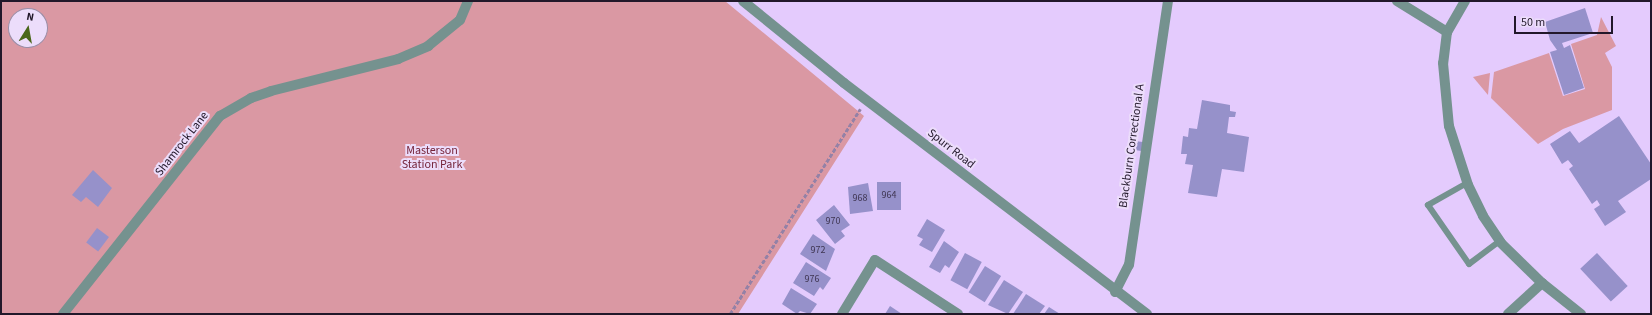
<!DOCTYPE html>
<html>
<head>
<meta charset="utf-8">
<style>
	body { margin:0 }
	#map { position:relative; width:1652px; height:315px; overflow:hidden; background:#e4cbfd; font-family:"Source Sans 3",sans-serif }
	div>[style] { position:absolute }
	[style*='--x'] { left:calc(var(--x)*1px); top:calc(var(--y)*1px); width:calc(var(--w)*1px); rotate:calc(var(--a)*1deg) }
	.green>* { inset:0; background:#da98a3 }
	.building>* { inset:0; background:#9691ca; transform-origin:0 0 }
	.path>* { height:2.5px; margin-top:-1.25px; transform-origin:0; background:repeating-linear-gradient(90deg,#9481a6 0 4px,transparent 0 6px) }
	.service>* { height:6px; margin:-3px; padding:0 3px; transform-origin:3px; border-radius:3px; background:#75928f }
	.minor>* { height:10px; margin:-5px; padding:0 5px; transform-origin:5px; border-radius:5px; background:#75928f }
	.tertiary>* { height:10px; margin:-5px; padding:0 5px; transform-origin:5px; border-radius:5px; background:#75928f }
	span { translate:-50% -50%; white-space:nowrap; text-align:center; line-height:1.15; -webkit-text-stroke:4px #ecddfb; paint-order:stroke }
	.number-label { font-size:10px; color:#3f3652 }
	.number-label span { -webkit-text-stroke-width:0 }
	.street-label { font-size:12px; color:#22182a }
	.park-label { font-size:12px; color:#75243a }
	.frame { position:absolute; inset:0; border:2px solid #22182a; pointer-events:none }
	.north { position:absolute; left:8px; top:8px; width:40px; height:40px; box-sizing:border-box; background:#ecddfb; border:1px solid #9b8ea7; border-radius:50%; rotate:11deg; font-size:11px; font-weight:700; line-height:16px; text-align:center; color:#22182a }
	.north::after { content:''; display:block; margin:auto; width:14px; height:18px; background:#4a671a; clip-path:polygon(50% 0,100% 100%,50% 72%,0 100%) }
	.scale { position:absolute; left:1514px; top:16px; width:99px; height:18px; box-sizing:border-box; border:2px solid #22182a; border-top:0; padding-left:5px; font-size:12px; line-height:14px; white-space:nowrap; color:#22182a; -webkit-text-stroke:3px #ecddfb; paint-order:stroke }
</style>
</head>
<body>
<div id="map">
	<div class="green">
		<i style="clip-path:polygon(evenodd,1px 1px,725px 1px,864px 116px,738px 314px,1px 314px,1px 1px,16px 16px,40px 16px,40px 40px,16px 40px,16px 16px)"></i>
		<i style="clip-path:polygon(1601px 17px,1616px 46px,1605px 53px,1612px 67px,1612px 110px,1563px 129px,1538px 144px,1491px 98px,1494px 72px,1549px 53px,1563px 96px,1585px 89px,1571px 44px,1597px 35px)"></i>
		<i style="clip-path:polygon(1490px 73px,1488px 95px,1473px 77px)"></i>
	</div>
	<div class="building">
		<i style="clip-path:polygon(1585px 8px,1593px 33px,1562px 43px,1564px 48px,1570px 45px,1584px 88px,1564px 95px,1550px 52px,1557px 50px,1550px 40px,1545px 22px)"></i>
		<i style="clip-path:polygon(1202px 100px,1230px 105px,1230px 111px,1236px 112px,1235px 117px,1229px 117px,1227px 133px,1249px 137px,1244px 172px,1222px 169px,1217px 197px,1188px 193px,1193px 165px,1185px 164px,1187px 154px,1181px 154px,1183px 136px,1188px 137px,1189px 128px,1197px 129px)"></i>
		<i style="clip-path:polygon(1619px 116px,1651px 164px,1651px 179px,1618px 201px,1626px 212px,1605px 226px,1594px 209px,1600px 205px,1597px 200px,1592px 204px,1569px 169px,1573px 166px,1568px 160px,1562px 164px,1550px 144px,1570px 131px,1579px 143px)"></i>
		<i style="left:1135px;top:141px;width:8px;height:9px;rotate:7deg"></i>
		<i style="clip-path:polygon(93px 170px,112px 188px,98px 207px,86px 197px,81px 202px,72px 195px)"></i>
		<i style="left:877px;top:182px;width:24px;height:28px"></i>
		<i style="clip-path:polygon(868px 183px,873px 211px,850px 214px,848px 187px)"></i>
		<i style="clip-path:polygon(834px 205px,850px 225px,841px 231px,845px 236px,835px 244px,816px 220px)"></i>
		<i style="clip-path:polygon(927px 219px,945px 230px,932px 252px,919px 245px,923px 239px,917px 236px)"></i>
		<i style="left:97px;top:228px;width:15px;height:18px;rotate:37deg"></i>
		<i style="clip-path:polygon(813px 234px,835px 249px,826px 271px,800px 254px)"></i>
		<i style="clip-path:polygon(944px 241px,959px 252px,949px 268px,945px 265px,940px 273px,929px 267px)"></i>
		<i style="left:965px;top:253px;width:19px;height:31px;rotate:28deg"></i>
		<i style="left:1597px;top:253px;width:45px;height:23px;rotate:47deg"></i>
		<i style="clip-path:polygon(806px 262px,831px 278px,823px 290px,820px 287px,814px 296px,793px 283px)"></i>
		<i style="left:985px;top:266px;width:19px;height:31px;rotate:32deg"></i>
		<i style="clip-path:polygon(1004px 280px,1023px 292px,1008px 314px,988px 305px)"></i>
		<i style="clip-path:polygon(791px 288px,817px 304px,810px 314px,800px 311px,797px 314px,782px 304px)"></i>
		<i style="clip-path:polygon(1026px 294px,1045px 306px,1039px 314px,1013px 314px)"></i>
		<i style="clip-path:polygon(890px 306px,902px 314px,885px 314px)"></i>
		<i style="clip-path:polygon(1049px 307px,1060px 314px,1044px 314px)"></i>
	</div>
	<div class="path">
		<i style="--x:730;--y:314;--w:243;--a:-57.6"></i>
	</div>
	<div class="service">
		<i style="--x:1467;--y:183;--w:45;--a:150.6"></i>
		<i style="--x:1428;--y:205;--w:72;--a:55.2"></i>
		<i style="--x:1469;--y:264;--w:39;--a:-37"></i>
	</div>
	<div class="minor">
		<i style="--x:1397;--y:1;--w:59;--a:31.8"></i>
		<i style="--x:1465;--y:1;--w:36;--a:120"></i>
		<i style="--x:1447;--y:32;--w:31;--a:97"></i>
		<i style="--x:1443;--y:63;--w:63;--a:84.6"></i>
		<i style="--x:1449;--y:126;--w:62;--a:72.1"></i>
		<i style="--x:1468;--y:185;--w:34;--a:64"></i>
		<i style="--x:1483;--y:216;--w:32;--a:56"></i>
		<i style="--x:1501;--y:243;--w:57;--a:44.3"></i>
		<i style="--x:1115;--y:292;--w:30;--a:-63"></i>
		<i style="--x:1129;--y:265;--w:267;--a:-81.6"></i>
		<i style="--x:63;--y:314;--w:253;--a:-51.6"></i>
		<i style="--x:220;--y:116;--w:36;--a:-30"></i>
		<i style="--x:251;--y:98;--w:21;--a:-19"></i>
		<i style="--x:271;--y:91;--w:131;--a:-14.1"></i>
		<i style="--x:398;--y:59;--w:33;--a:-23"></i>
		<i style="--x:428;--y:46;--w:41;--a:-39.1"></i>
		<i style="--x:460;--y:20;--w:21;--a:-67"></i>
		<i style="--x:842;--y:314;--w:63;--a:-58.6"></i>
		<i style="--x:875;--y:260;--w:99;--a:33"></i>
		<i style="--x:1508;--y:314;--w:46;--a:-42.4"></i>
		<i style="--x:1542;--y:283;--w:50;--a:38.5"></i>
	</div>
	<div class="tertiary">
		<i style="--x:743;--y:1;--w:130;--a:39.1"></i>
		<i style="--x:844;--y:83;--w:381;--a:37.3"></i>
	</div>
	<div class="number-label">
		<span style="left:889px;top:196px">964</span>
		<span style="left:860px;top:199px">968</span>
		<span style="left:833px;top:222px">970</span>
		<span style="left:818px;top:251px">972</span>
		<span style="left:812px;top:280px">976</span>
	</div>
	<div class="street-label">
		<span style="left:182px;top:144px;rotate:-52deg">Shamrock Lane</span>
		<span style="left:1132px;top:146px;rotate:-82deg">Blackburn Correctional A</span>
		<span style="left:951px;top:149px;rotate:38deg">Spurr Road</span>
	</div>
	<div class="park-label">
		<span style="left:432px;top:158px">Masterson<br>Station Park</span>
	</div>
	<div class="frame"></div>
	<div class="north">N</div>
	<div class="scale">50 m</div>
</div>
</body>
</html>
